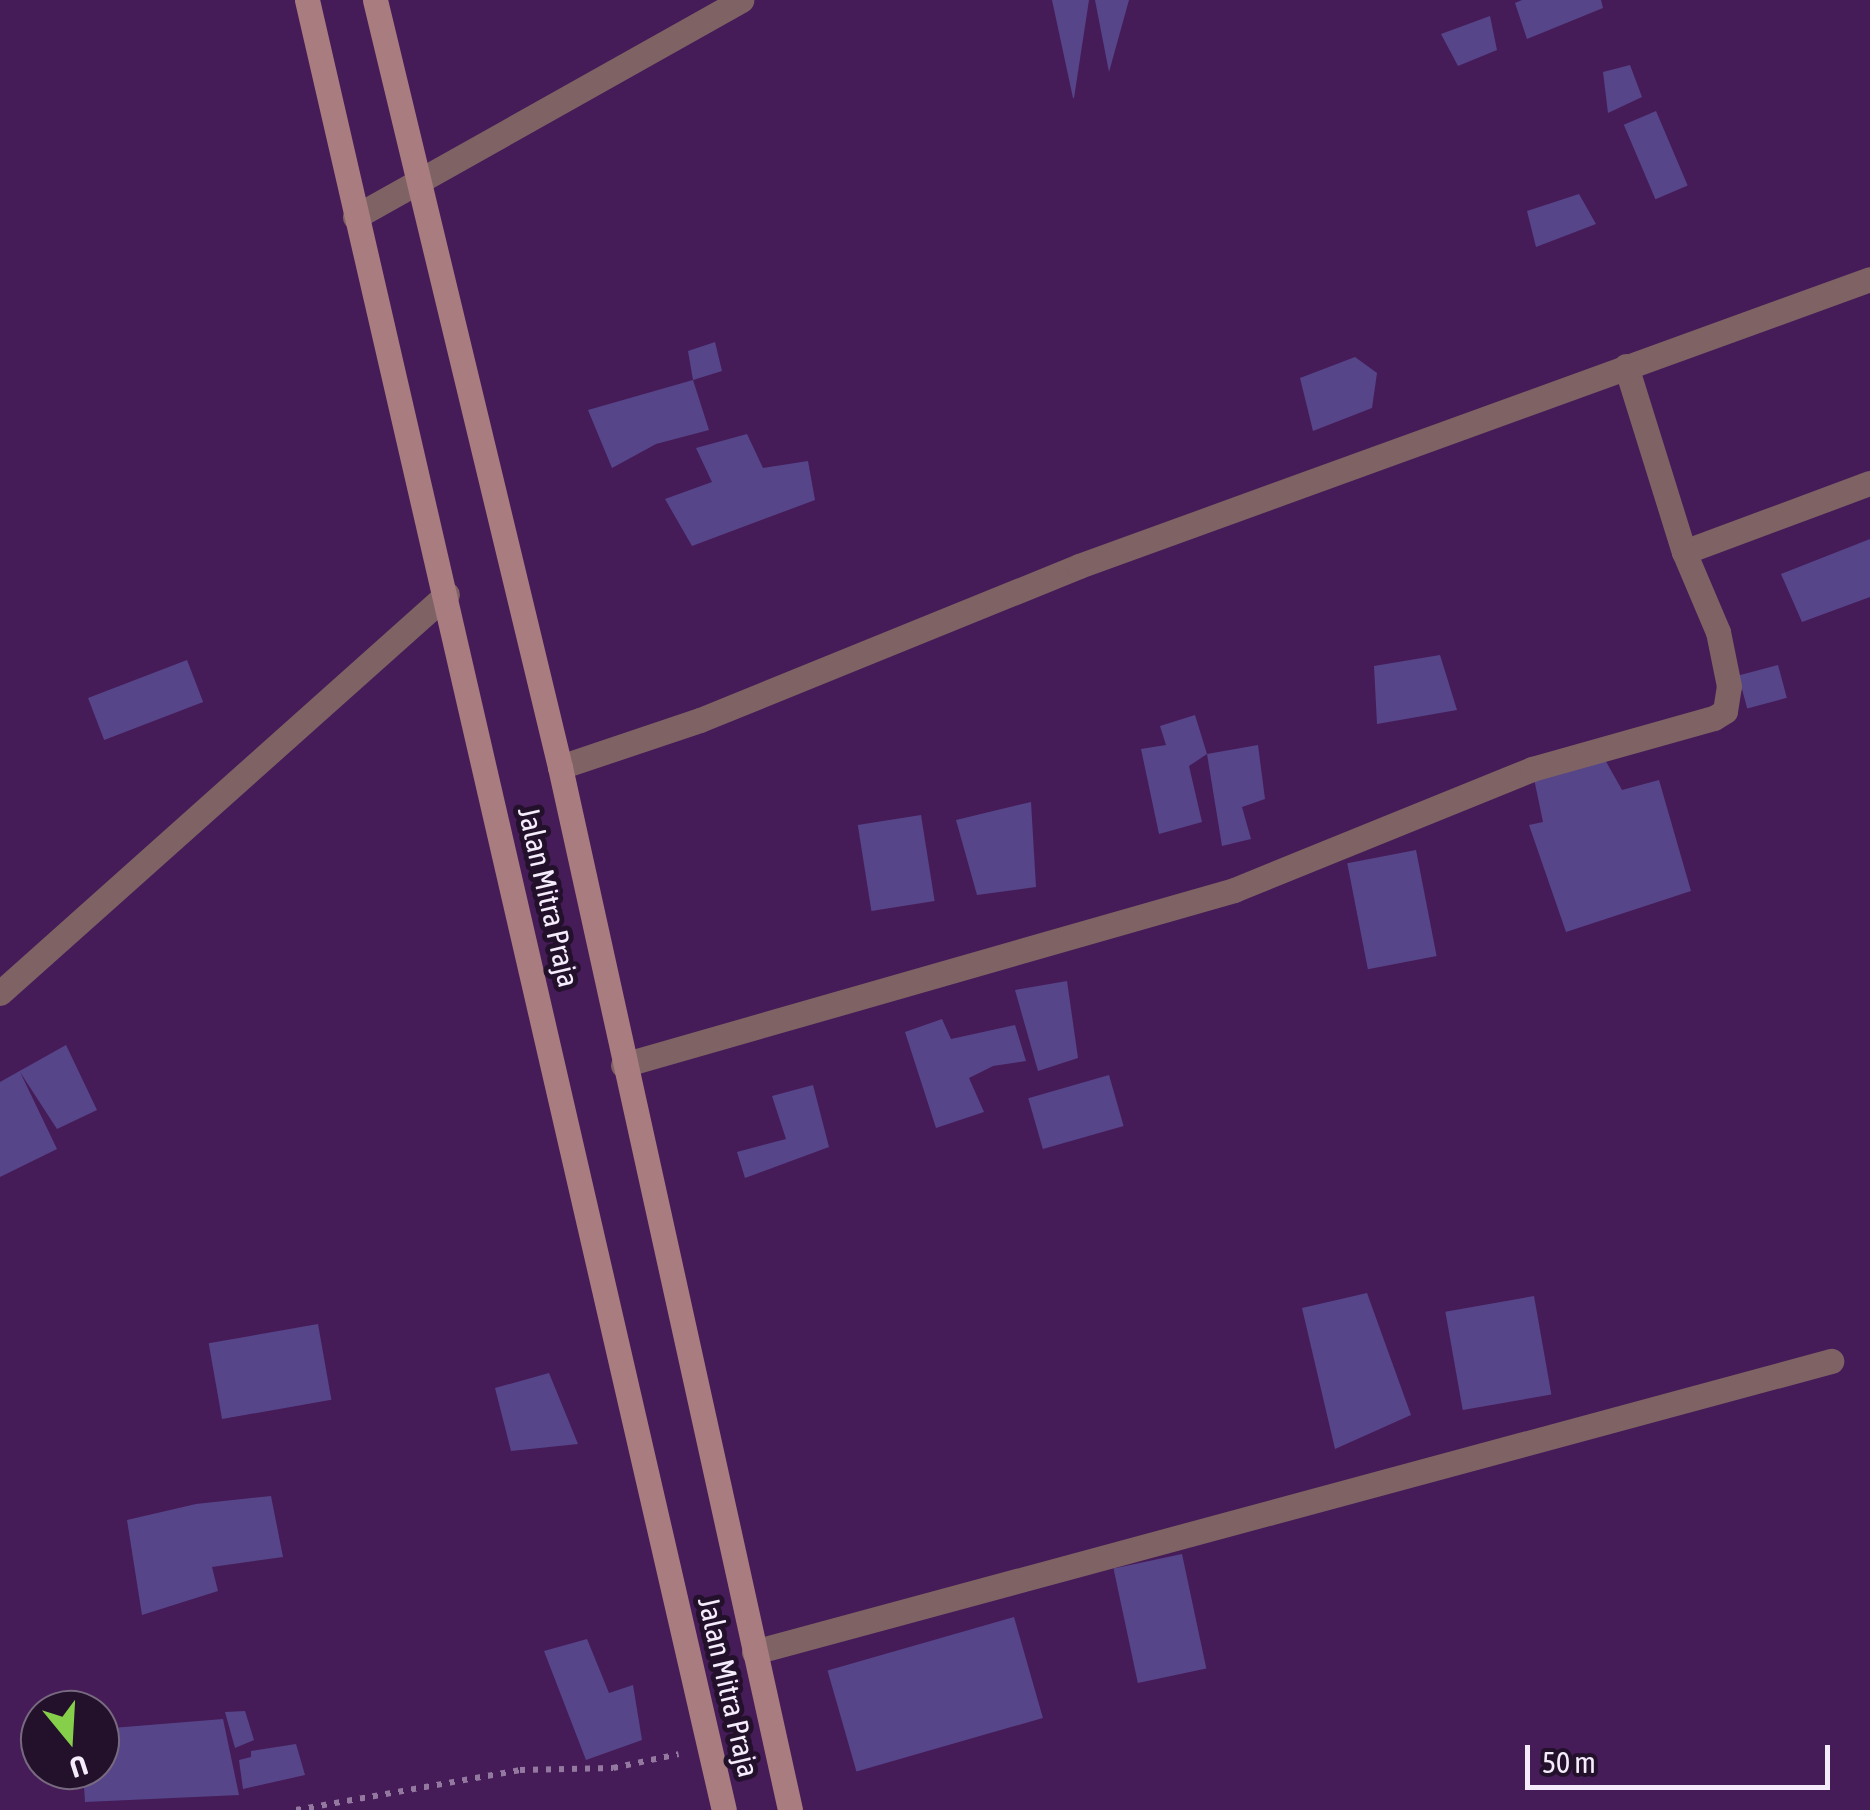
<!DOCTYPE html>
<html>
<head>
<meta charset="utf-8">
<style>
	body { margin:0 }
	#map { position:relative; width:1870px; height:1810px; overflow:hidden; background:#451c58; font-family:"Asap Condensed",sans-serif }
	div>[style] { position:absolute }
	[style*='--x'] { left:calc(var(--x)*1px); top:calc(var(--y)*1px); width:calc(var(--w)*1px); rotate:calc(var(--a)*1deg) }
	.building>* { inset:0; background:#574589; transform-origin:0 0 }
	.path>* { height:6px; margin-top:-3px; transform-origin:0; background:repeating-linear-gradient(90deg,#9378a0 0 5px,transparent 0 13px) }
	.street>* { height:25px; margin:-12.5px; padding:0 12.5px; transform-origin:12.5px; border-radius:12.5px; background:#7e6264 }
	.secondary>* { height:25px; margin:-12.5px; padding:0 12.5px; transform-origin:12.5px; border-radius:12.5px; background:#a97c7f }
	span { translate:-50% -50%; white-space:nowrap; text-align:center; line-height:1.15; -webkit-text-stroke:10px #23112c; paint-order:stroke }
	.street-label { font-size:30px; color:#f5ecfb }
	.north { position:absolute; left:20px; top:1690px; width:100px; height:100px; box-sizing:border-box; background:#23112c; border:2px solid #77697f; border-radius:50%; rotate:162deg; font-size:28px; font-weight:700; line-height:40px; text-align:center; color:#f5ecfb }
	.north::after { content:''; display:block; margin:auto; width:35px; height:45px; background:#86cf4b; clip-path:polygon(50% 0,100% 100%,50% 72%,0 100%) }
	.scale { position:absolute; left:1525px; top:1745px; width:305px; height:45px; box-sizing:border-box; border:5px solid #f5ecfb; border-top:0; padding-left:12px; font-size:30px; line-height:35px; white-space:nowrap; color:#f5ecfb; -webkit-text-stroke:8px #23112c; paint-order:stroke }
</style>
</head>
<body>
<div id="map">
	<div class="building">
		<i style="clip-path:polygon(1052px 0,1089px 0,1074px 98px,1073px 98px)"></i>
		<i style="clip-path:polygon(1095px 0,1129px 0,1109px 72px)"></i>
		<i style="clip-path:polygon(1522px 0,1601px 0,1603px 8px,1527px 39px,1515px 3px)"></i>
		<i style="clip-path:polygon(1490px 16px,1497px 50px,1458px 66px,1441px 34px)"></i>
		<i style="clip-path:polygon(1630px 65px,1642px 97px,1608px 113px,1603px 72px)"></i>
		<i style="left:1656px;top:111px;width:81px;height:35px;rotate:67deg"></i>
		<i style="clip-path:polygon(1579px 194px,1596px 224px,1536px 247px,1527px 211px)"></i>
		<i style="clip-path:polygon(715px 342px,722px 371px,693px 380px,709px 430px,656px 444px,612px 468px,588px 410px,693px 380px,688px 351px)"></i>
		<i style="clip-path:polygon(1355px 357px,1377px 373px,1372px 408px,1313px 431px,1300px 378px)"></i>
		<i style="clip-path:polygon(747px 434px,763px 468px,808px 461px,815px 500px,692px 546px,665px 499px,712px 482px,696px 448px)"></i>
		<i style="clip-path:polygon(1870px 539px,1870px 597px,1802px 622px,1781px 574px)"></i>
		<i style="clip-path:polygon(1440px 655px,1457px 710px,1377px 724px,1374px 666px)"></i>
		<i style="left:187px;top:660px;width:45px;height:106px;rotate:69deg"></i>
		<i style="left:1778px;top:665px;width:34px;height:41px;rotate:75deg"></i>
		<i style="clip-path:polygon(1195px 715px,1207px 754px,1189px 766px,1202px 822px,1159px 834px,1141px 749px,1166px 745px,1160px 726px)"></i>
		<i style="clip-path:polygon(1258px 745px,1265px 799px,1242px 807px,1251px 839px,1222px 846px,1207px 754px)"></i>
		<i style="clip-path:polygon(1599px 749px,1622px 790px,1659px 780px,1691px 891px,1566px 932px,1529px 825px,1543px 822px,1532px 769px)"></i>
		<i style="clip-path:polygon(1031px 802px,1036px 887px,977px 895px,956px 820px)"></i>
		<i style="left:921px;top:815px;width:87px;height:64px;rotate:81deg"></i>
		<i style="left:1416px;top:850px;width:108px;height:70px;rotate:79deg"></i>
		<i style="clip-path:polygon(1067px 981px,1078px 1058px,1038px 1071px,1015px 990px)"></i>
		<i style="clip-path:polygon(942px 1019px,951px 1039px,1015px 1025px,1026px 1061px,993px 1066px,969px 1078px,984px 1112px,936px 1128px,905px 1032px)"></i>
		<i style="clip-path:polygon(66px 1045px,97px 1110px,57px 1129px,20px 1072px,57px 1149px,0 1177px,0 1082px)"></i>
		<i style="left:1109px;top:1075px;width:53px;height:84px;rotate:74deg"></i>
		<i style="clip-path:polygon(813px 1085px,829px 1147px,745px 1178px,737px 1152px,786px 1139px,772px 1096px)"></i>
		<i style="clip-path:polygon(1367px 1293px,1411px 1415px,1335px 1449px,1302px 1308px)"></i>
		<i style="left:1534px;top:1296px;width:100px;height:90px;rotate:80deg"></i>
		<i style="left:318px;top:1324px;width:77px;height:111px;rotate:80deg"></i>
		<i style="clip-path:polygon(549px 1373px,578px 1444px,511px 1451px,495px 1388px)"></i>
		<i style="clip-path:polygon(271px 1496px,283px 1557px,212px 1567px,218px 1591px,142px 1615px,127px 1520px,196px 1504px)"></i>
		<i style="left:1182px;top:1554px;width:117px;height:70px;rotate:78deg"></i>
		<i style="left:1014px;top:1617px;width:105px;height:194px;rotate:74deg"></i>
		<i style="clip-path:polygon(587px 1639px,609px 1693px,633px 1685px,642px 1740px,586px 1760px,544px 1651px)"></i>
		<i style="clip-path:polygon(245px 1711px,254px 1740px,235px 1748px,225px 1712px)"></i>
		<i style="clip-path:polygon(223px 1719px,239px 1795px,85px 1802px,83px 1770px,100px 1770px,100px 1729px)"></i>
		<i style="clip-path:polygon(296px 1744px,305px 1775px,243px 1789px,239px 1760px,251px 1757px,251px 1751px)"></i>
	</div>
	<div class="path">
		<i style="--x:296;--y:1810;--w:228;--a:-10.1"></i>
		<i style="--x:520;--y:1770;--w:93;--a:-1.2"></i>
		<i style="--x:613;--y:1768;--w:67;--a:-12"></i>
	</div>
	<div class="street">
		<i style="--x:355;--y:217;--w:443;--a:-29.3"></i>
		<i style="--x:1626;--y:366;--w:195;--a:72.7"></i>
		<i style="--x:560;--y:767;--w:148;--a:-18.6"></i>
		<i style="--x:700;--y:720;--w:409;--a:-22.1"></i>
		<i style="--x:1079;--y:566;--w:841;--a:-19.94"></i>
		<i style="--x:0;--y:993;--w:599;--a:-41.75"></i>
		<i style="--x:623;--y:1065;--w:636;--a:-15.98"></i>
		<i style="--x:1234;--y:890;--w:322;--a:-22.1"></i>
		<i style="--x:1532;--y:769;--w:189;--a:-15.7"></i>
		<i style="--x:1714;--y:718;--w:13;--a:-32"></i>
		<i style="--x:1725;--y:711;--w:25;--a:-81"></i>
		<i style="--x:1729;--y:686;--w:55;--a:-101.5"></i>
		<i style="--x:1718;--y:632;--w:87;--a:-113"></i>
		<i style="--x:1684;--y:552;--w:198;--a:-20.4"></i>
		<i style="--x:754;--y:1652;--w:1116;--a:-15.12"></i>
	</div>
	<div class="secondary">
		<i style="--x:307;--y:0;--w:1857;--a:77.03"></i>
		<i style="--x:375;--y:0;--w:789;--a:76.44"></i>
		<i style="--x:560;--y:767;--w:1068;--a:77.56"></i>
	</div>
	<div class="street-label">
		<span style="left:549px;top:897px;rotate:77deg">Jalan Mitra Praja</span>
		<span style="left:729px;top:1687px;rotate:77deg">Jalan Mitra Praja</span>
	</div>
	<div class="north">U</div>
	<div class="scale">50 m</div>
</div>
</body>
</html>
